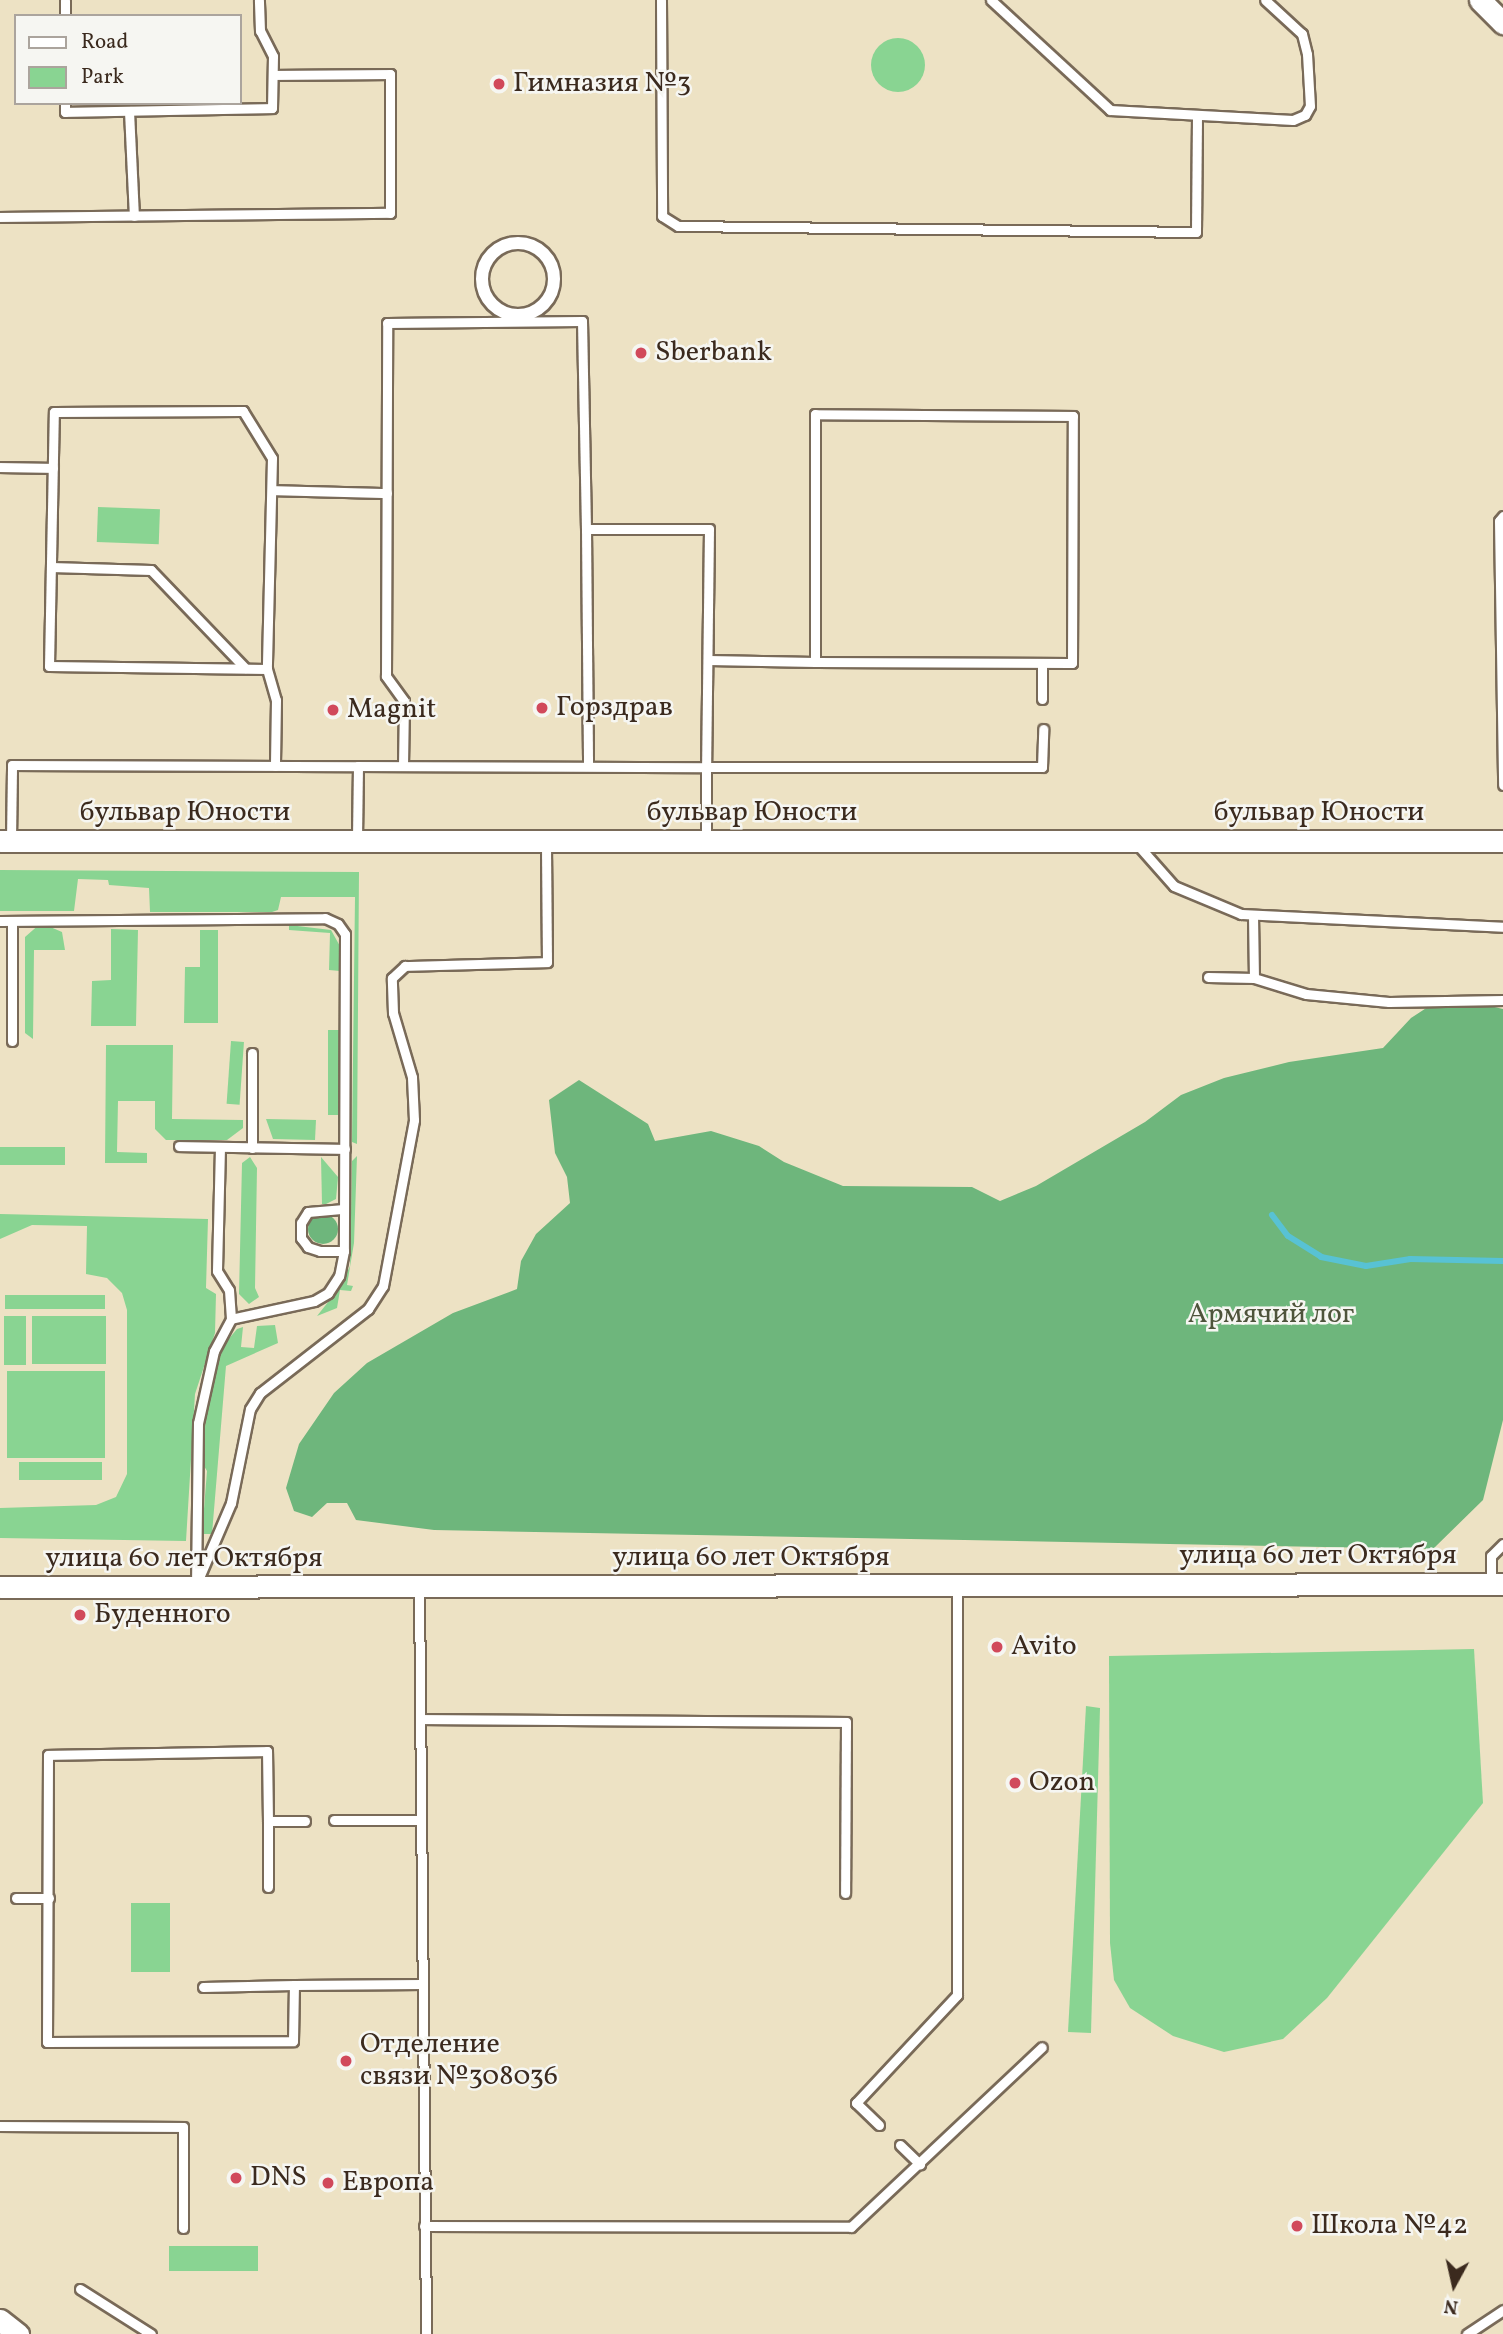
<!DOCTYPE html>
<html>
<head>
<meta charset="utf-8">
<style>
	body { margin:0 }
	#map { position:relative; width:1503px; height:2334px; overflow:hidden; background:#ede2c4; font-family:Vollkorn,serif }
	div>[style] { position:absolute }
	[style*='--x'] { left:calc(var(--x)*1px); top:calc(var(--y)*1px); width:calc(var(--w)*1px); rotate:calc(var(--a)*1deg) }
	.green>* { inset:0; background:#89d492; transform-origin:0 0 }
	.round { border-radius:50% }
	.forest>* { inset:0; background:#6eb67c }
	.stream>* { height:6px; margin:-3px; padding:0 3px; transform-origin:3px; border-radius:3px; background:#58c2d4 }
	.roads { filter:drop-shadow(2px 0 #796a58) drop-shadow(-2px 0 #796a58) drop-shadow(0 2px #796a58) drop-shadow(0 -2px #796a58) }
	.service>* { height:9px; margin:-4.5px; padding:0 4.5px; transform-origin:4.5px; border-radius:4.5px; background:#fff }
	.pedestrian>* { height:12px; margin:-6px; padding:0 6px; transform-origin:6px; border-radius:6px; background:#fff }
	.pedestrian>.ring { margin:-6px; padding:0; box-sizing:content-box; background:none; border:12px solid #fff; border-radius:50% }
	.tertiary>* { height:21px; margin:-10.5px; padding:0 10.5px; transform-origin:10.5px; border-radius:10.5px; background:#fff }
	.dots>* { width:19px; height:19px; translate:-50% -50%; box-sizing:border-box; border:4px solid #f6f6f2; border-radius:50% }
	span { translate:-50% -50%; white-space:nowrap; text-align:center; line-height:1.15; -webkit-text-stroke:5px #f6f6f2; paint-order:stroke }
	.poi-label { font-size:28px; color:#3b2a1e }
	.left { translate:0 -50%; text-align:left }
	.street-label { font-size:28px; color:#3b2a1e }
	.park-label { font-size:28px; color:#4e543b }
	.legend { position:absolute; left:14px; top:14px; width:228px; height:91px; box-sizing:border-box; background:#f6f6f2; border:2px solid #aba49d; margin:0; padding:9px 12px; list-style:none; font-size:21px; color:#3b2a1e }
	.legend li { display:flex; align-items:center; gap:14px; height:35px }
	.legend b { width:35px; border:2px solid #aba49d }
	.north { position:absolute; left:1419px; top:2250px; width:70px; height:70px; -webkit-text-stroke:5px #f6f6f2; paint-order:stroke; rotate:188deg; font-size:19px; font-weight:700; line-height:28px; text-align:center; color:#3b2a1e }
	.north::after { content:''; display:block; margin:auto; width:24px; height:32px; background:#3b2a1e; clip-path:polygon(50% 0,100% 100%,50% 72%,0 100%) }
</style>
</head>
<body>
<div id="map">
	<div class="green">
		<i class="round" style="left:871px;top:38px;width:54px;height:54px"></i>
		<i style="left:98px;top:507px;width:62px;height:35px;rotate:2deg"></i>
		<i style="clip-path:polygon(0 870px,359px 872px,357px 1144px,352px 1142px,355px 897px,281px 897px,278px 910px,272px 912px,150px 912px,149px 888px,109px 885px,108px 880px,78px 879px,74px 911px,0 911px)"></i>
		<i style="clip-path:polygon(41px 923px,62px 932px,65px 950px,34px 950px,33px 1039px,25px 1033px,25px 937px)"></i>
		<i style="clip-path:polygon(289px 925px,331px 930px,341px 948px,340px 971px,329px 970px,330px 933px,289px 930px)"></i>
		<i style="clip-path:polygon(111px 929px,138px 930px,136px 1026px,91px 1026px,92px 981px,111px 980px)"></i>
		<i style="clip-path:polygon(200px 930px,218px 930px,218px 1023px,184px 1023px,185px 967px,200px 967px)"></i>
		<i style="left:328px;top:1030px;width:12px;height:85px"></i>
		<i style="left:231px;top:1041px;width:13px;height:63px;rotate:4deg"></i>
		<i style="clip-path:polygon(106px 1045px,173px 1045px,172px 1119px,243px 1120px,243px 1128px,227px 1140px,166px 1140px,155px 1129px,155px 1101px,118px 1101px,117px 1152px,147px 1153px,147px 1163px,105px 1163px)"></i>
		<i style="clip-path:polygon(266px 1119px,316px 1120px,315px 1140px,273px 1139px)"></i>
		<i style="left:65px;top:1147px;width:18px;height:65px;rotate:90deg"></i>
		<i style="clip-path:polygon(357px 1156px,354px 1243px,347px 1285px,353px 1286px,351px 1291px,340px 1290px,337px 1308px,317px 1316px,340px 1287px,350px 1266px,352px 1161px)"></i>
		<i style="clip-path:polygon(250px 1157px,257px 1168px,255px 1288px,259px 1297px,249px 1304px,239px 1294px,242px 1163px)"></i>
		<i style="clip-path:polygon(321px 1157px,338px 1177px,336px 1199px,326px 1204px,322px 1204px)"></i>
		<i style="clip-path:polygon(0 1214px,208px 1219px,206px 1288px,216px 1294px,215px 1333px,195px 1394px,186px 1541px,0 1538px,0 1508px,96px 1505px,116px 1497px,127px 1474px,127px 1310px,122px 1293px,107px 1278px,86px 1274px,87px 1226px,32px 1225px,0 1239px)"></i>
		<i style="left:5px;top:1295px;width:100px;height:14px"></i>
		<i style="left:4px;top:1316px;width:22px;height:49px"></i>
		<i style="left:32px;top:1316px;width:74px;height:48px"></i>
		<i style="clip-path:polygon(275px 1325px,278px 1343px,226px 1366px,212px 1534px,202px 1534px,207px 1471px,201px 1461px,211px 1374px,222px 1347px,237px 1329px,243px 1327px,241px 1347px,254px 1348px,257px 1326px)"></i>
		<i style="left:7px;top:1371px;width:98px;height:87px"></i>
		<i style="left:102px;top:1462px;width:18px;height:83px;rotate:90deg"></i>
		<i style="clip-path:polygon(1474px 1649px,1483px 1803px,1327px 1998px,1283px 2039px,1224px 2052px,1173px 2036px,1130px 2008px,1114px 1980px,1110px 1943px,1109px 1656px)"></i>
		<i style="clip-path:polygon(1086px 1706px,1100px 1708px,1091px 2033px,1068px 2032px)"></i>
		<i style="left:131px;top:1903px;width:39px;height:69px"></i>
		<i style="left:258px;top:2246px;width:25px;height:89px;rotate:90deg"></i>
	</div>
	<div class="forest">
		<i style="clip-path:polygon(1473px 1002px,1503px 1009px,1503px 1420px,1483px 1500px,1433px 1549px,434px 1530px,356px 1520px,347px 1503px,327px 1503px,312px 1517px,294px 1511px,286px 1488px,299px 1444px,334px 1393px,367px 1363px,453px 1313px,517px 1289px,521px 1261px,536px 1234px,570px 1203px,567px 1177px,555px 1153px,549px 1100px,579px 1080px,648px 1124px,655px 1141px,711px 1131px,759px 1146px,784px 1162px,843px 1186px,972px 1187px,1000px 1201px,1036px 1186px,1145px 1122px,1181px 1095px,1224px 1078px,1289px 1062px,1383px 1048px,1411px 1018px,1434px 1003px)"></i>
		<i class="round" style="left:308px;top:1214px;width:30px;height:30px"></i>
	</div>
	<div class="stream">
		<i style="--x:1272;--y:1215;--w:26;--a:53"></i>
		<i style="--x:1288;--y:1236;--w:39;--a:32"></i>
		<i style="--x:1321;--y:1257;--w:46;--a:11.3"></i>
		<i style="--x:1366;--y:1266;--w:45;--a:-9"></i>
		<i style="--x:1410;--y:1259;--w:93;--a:1.2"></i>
	</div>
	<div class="roads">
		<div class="service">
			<i style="--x:65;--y:0;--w:16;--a:90"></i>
			<i style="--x:661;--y:0;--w:216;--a:89.7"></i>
			<i style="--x:662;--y:216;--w:19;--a:32"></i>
			<i style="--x:678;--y:226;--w:518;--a:0.66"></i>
			<i style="--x:1196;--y:232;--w:115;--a:-89.5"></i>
			<i style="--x:991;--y:0;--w:162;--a:42.7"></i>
			<i style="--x:1110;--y:110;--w:183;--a:3.1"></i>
			<i style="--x:1293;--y:120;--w:13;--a:-23"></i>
			<i style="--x:1305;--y:115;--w:10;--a:-61"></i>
			<i style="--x:1310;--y:106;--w:52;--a:-93.3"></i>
			<i style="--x:1307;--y:54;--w:21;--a:-104"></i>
			<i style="--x:1302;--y:34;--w:50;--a:-137.4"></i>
			<i style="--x:65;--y:103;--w:9;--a:90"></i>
			<i style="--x:65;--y:112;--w:207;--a:-1.1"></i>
			<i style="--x:272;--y:108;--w:52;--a:-88.9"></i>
			<i style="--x:273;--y:56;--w:28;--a:-117"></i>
			<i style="--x:260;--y:31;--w:31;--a:-92"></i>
			<i style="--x:129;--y:111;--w:105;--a:87.3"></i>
			<i style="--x:0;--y:217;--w:390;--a:-0.6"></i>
			<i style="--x:390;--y:213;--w:139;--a:-90"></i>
			<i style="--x:390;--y:74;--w:117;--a:179.5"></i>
			<i style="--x:0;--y:467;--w:53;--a:1.1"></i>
			<i style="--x:272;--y:490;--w:115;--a:1.5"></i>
			<i style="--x:1503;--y:516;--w:6;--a:129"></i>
			<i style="--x:1499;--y:521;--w:264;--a:89.1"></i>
			<i style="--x:586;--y:529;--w:237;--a:89.5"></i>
			<i style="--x:51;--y:567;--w:100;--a:1.7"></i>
			<i style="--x:151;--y:570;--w:136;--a:46.2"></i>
			<i style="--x:708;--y:660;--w:107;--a:1.1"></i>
			<i style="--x:815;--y:662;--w:257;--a:0.2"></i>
			<i style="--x:1072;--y:663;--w:247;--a:-89.8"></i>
			<i style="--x:1073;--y:416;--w:258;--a:-179.6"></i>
			<i style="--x:815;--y:414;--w:248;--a:90"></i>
			<i style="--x:1042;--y:663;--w:36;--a:90"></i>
			<i style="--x:267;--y:669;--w:218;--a:-179.2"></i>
			<i style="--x:49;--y:666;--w:254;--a:-88.9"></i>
			<i style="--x:54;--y:412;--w:189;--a:-0.3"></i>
			<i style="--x:243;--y:411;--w:55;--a:58.3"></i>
			<i style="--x:272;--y:458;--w:211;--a:91.4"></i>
			<i style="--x:267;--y:669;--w:32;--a:74"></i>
			<i style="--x:276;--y:700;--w:66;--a:90.9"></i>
			<i style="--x:358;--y:766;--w:348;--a:0.2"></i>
			<i style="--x:706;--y:767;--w:73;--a:90"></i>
			<i style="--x:403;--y:766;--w:65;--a:-89.1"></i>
			<i style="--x:404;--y:701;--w:31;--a:-126"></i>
			<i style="--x:386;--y:676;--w:353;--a:-89.8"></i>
			<i style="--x:387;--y:323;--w:195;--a:-0.6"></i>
			<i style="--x:582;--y:321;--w:208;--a:88.9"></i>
			<i style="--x:586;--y:529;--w:123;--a:0"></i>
			<i style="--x:709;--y:529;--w:238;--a:90.7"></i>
			<i style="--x:706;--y:767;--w:336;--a:0"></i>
			<i style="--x:1042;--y:767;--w:38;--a:-88"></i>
			<i style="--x:11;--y:840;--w:75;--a:-89.2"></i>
			<i style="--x:12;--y:765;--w:346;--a:0.2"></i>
			<i style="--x:358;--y:766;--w:74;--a:90.8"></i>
			<i style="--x:1136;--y:843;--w:57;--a:48.5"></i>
			<i style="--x:1174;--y:886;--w:73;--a:22.7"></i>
			<i style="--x:1241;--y:914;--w:262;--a:2.8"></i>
			<i style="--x:1253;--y:915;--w:63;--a:89.1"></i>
			<i style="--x:1254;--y:978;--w:54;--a:17.1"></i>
			<i style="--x:1306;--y:994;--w:83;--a:5.5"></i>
			<i style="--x:1389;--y:1002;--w:114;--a:-1"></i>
			<i style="--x:0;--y:921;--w:325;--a:-0.5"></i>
			<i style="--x:325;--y:918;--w:14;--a:25"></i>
			<i style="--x:338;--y:924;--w:12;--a:55"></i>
			<i style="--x:345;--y:934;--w:317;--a:90.2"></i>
			<i style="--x:344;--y:1251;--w:25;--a:101"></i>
			<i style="--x:339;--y:1276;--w:20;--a:123"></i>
			<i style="--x:328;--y:1293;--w:16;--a:150"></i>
			<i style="--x:314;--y:1301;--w:85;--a:167.8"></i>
			<i style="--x:231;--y:1319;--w:36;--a:118"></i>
			<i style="--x:214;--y:1351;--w:74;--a:102.5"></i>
			<i style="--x:198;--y:1423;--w:162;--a:90.7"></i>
			<i style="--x:1208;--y:977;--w:46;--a:1.2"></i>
			<i style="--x:12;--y:1041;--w:120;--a:-90"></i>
			<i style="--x:179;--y:1146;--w:166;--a:1"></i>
			<i style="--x:220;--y:1147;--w:124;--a:91.4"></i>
			<i style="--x:217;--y:1271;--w:22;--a:58"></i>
			<i style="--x:229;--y:1290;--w:29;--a:86"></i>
			<i style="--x:252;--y:1148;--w:95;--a:-90"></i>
			<i style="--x:344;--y:1251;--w:24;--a:180"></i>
			<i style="--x:320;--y:1251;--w:13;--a:-162"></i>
			<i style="--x:308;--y:1247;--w:11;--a:-128"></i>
			<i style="--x:301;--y:1238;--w:15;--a:-90"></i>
			<i style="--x:301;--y:1223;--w:13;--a:-58"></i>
			<i style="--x:308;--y:1212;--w:36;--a:-5"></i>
			<i style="--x:198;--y:1580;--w:84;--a:-66.8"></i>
			<i style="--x:231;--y:1503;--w:96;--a:-78.6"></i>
			<i style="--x:250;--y:1409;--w:19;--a:-58"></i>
			<i style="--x:260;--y:1393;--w:137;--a:-37.9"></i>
			<i style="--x:368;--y:1309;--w:27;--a:-57"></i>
			<i style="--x:383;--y:1286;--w:169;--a:-79.4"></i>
			<i style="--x:414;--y:1120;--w:43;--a:-92.7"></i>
			<i style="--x:412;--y:1077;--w:67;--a:-106.5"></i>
			<i style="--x:393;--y:1013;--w:35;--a:-92"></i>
			<i style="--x:392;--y:978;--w:18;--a:-43"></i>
			<i style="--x:405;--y:966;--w:142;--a:-1.6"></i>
			<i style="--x:547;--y:962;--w:120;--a:-90.5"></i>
			<i style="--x:1491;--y:1583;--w:27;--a:-90"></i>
			<i style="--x:1491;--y:1556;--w:17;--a:-45"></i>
			<i style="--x:419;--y:1587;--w:747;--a:89.46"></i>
			<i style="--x:420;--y:1719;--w:426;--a:0.4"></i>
			<i style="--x:846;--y:1722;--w:171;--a:90.3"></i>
			<i style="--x:334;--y:1820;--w:87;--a:0"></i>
			<i style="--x:268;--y:1821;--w:66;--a:90"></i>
			<i style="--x:305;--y:1821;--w:37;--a:180"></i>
			<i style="--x:268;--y:1821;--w:70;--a:-90.8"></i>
			<i style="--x:267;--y:1751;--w:219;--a:179"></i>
			<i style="--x:48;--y:1755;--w:287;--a:90.2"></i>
			<i style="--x:47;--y:2042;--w:246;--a:-0.2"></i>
			<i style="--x:293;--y:2041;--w:56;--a:-89"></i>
			<i style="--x:294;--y:1985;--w:128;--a:-0.4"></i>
			<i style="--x:16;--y:1898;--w:33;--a:0"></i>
			<i style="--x:203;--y:1987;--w:91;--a:-1.3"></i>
			<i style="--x:879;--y:2125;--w:32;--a:-136"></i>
			<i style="--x:856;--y:2103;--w:148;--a:-46.9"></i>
			<i style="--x:957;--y:1995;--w:410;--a:-90"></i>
			<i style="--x:0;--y:2126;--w:183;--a:0.3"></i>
			<i style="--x:183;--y:2127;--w:101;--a:90"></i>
			<i style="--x:900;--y:2145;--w:28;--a:44"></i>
			<i style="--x:424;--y:2226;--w:427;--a:0.1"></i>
			<i style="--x:851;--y:2227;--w:262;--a:-43.3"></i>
			<i style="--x:80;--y:2289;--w:84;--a:32.4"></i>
			<i style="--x:1467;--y:2334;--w:43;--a:-33.7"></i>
		</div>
		<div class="pedestrian">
			<i class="ring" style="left:482px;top:243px;width:60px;height:60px"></i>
		</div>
		<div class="tertiary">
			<i style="--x:1480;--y:0;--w:33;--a:45"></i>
			<i style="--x:0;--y:841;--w:1503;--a:0"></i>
			<i style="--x:0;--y:1587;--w:1503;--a:-0.11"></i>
			<i style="--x:0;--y:2320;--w:23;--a:38"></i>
		</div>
	</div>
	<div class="dots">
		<i style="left:499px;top:84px;background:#d1495b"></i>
		<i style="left:641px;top:353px;background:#d1495b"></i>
		<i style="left:542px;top:708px;background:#d1495b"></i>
		<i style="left:333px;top:710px;background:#d1495b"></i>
		<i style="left:80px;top:1615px;background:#d1495b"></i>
		<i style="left:997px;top:1647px;background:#d1495b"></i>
		<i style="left:1015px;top:1783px;background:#d1495b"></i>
		<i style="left:346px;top:2061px;background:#d1495b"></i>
		<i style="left:236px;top:2178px;background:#d1495b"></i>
		<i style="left:328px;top:2183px;background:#d1495b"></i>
		<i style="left:1297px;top:2226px;background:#d1495b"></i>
	</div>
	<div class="poi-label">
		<span class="left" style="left:513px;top:84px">Гимназия №3</span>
		<span class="left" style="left:655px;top:353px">Sberbank</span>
		<span class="left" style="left:556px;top:708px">Горздрав</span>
		<span class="left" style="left:347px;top:710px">Magnit</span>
		<span class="left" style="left:94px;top:1615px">Буденного</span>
		<span class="left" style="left:1011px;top:1647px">Avito</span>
		<span class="left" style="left:1029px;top:1783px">Ozon</span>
		<span class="left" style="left:360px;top:2061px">Отделение<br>связи №308036</span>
		<span class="left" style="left:250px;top:2178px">DNS</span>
		<span class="left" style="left:342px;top:2183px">Европа</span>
		<span class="left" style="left:1311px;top:2226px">Школа №42</span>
	</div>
	<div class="street-label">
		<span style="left:185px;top:813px">бульвар Юности</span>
		<span style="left:752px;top:813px">бульвар Юности</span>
		<span style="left:1319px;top:813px">бульвар Юности</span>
		<span style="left:1318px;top:1556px">улица 60 лет Октября</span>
		<span style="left:751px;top:1558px">улица 60 лет Октября</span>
		<span style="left:184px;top:1559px">улица 60 лет Октября</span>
	</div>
	<div class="park-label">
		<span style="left:1271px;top:1315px">Армячий лог</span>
	</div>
	<ul class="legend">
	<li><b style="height:9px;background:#fff"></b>Road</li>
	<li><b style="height:19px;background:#89d492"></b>Park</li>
	</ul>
	<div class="north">N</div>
</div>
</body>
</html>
